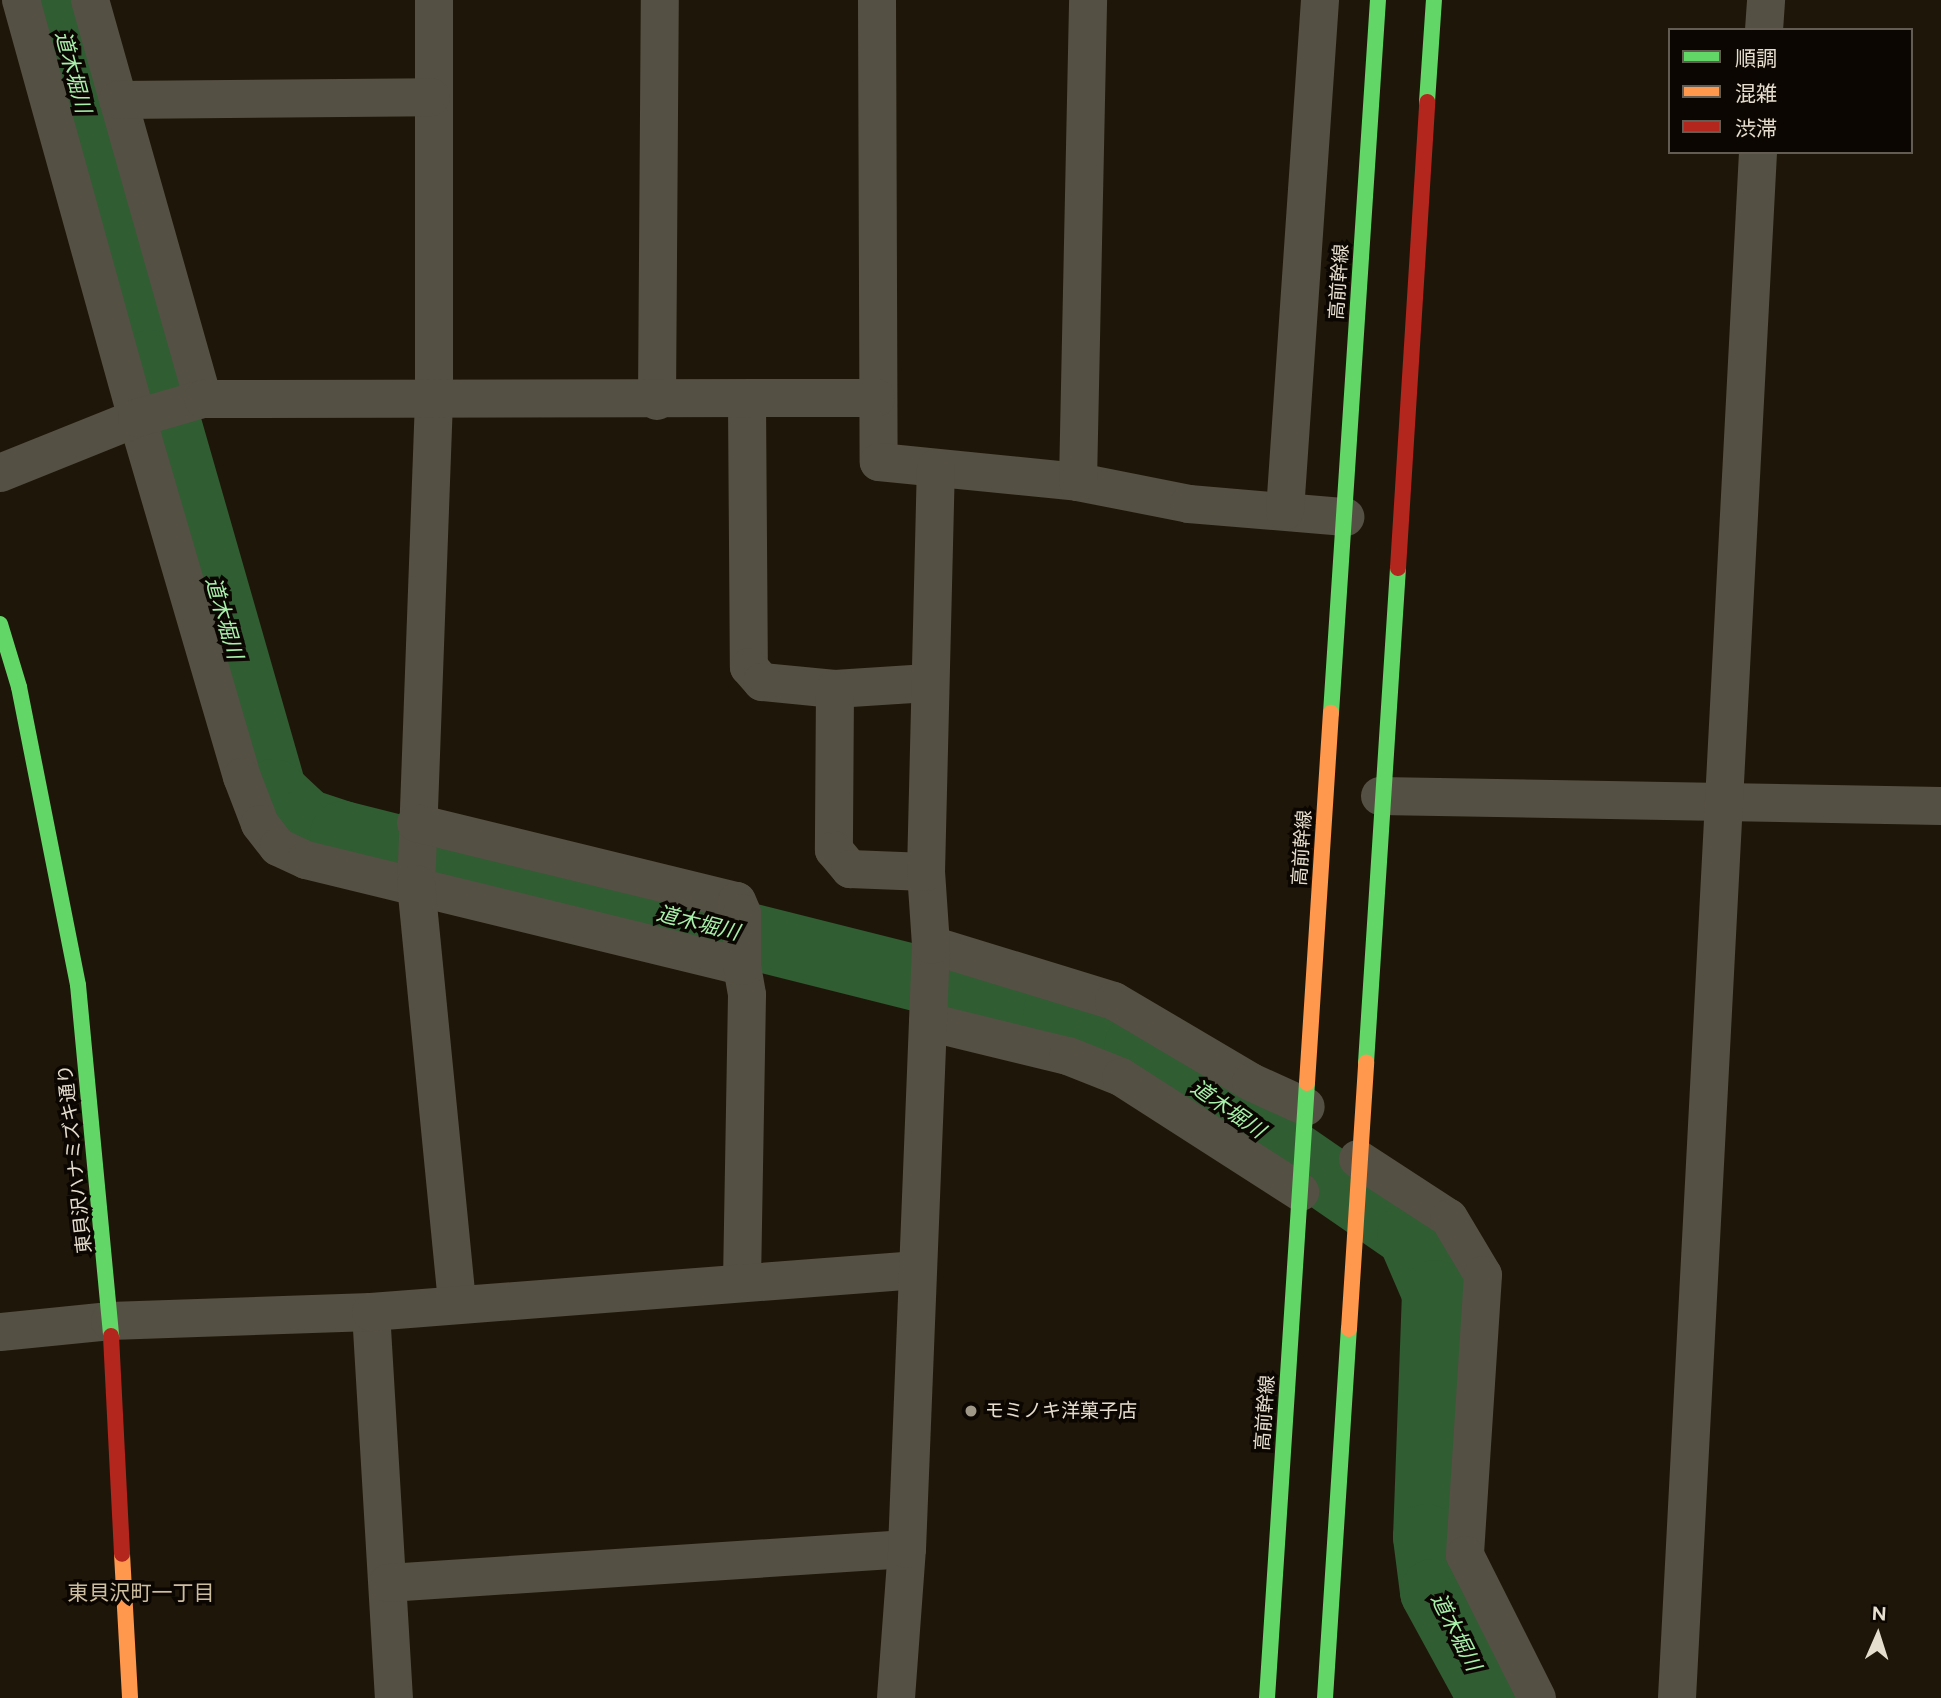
<!DOCTYPE html>
<html>
<head>
<meta charset="utf-8">
<style>
	body { margin:0 }
	#map { position:relative; width:1941px; height:1698px; overflow:hidden; background:#1e1709; font-family:Figtree,"Noto Sans JP",sans-serif }
	div>[style] { position:absolute }
	[style*='--x'] { left:calc(var(--x)*1px); top:calc(var(--y)*1px); width:calc(var(--w)*1px); rotate:calc(var(--a)*1deg) }
	.river>* { height:66px; margin:-33px; padding:0 33px; transform-origin:33px; border-radius:33px; background:#315d33 }
	.street>* { height:38px; margin:-19px; padding:0 19px; transform-origin:19px; border-radius:19px; background:#555044 }
	.fast>* { height:16px; margin:-8px; padding:0 8px; transform-origin:8px; border-radius:8px; background:#63d668 }
	.slow>* { height:16px; margin:-8px; padding:0 8px; transform-origin:8px; border-radius:8px; background:#ff974d }
	.jam>* { height:16px; margin:-8px; padding:0 8px; transform-origin:8px; border-radius:8px; background:#b3261e }
	.dots>* { width:19px; height:19px; translate:-50% -50%; box-sizing:border-box; border:4px solid #0b0601; border-radius:50% }
	span { translate:-50% -50%; white-space:nowrap; text-align:center; line-height:1.15; -webkit-text-stroke:7px #0b0601; paint-order:stroke }
	.street-label { font-size:19px; color:#e5ddcd }
	.poi-label { font-size:19px; color:#e5ddcd }
	.left { translate:0 -50%; text-align:left }
	.water-label { font-size:21px; color:#a8f1ab; font-style:italic }
	.neighbourhood-label { font-size:21px; color:#cebea0 }
	.legend { position:absolute; left:1668px; top:28px; width:245px; height:126px; box-sizing:border-box; background:#0b0601; border:2px solid #625c53; margin:0; padding:9px 12px; list-style:none; font-size:21px; color:#e5ddcd }
	.legend li { display:flex; align-items:center; gap:14px; height:35px }
	.legend b { width:35px; border:2px solid #625c53 }
	.north { position:absolute; left:1843px; top:1600px; width:70px; height:70px; -webkit-text-stroke:5px #0b0601; paint-order:stroke; rotate:3deg; font-size:19px; font-weight:700; line-height:28px; text-align:center; color:#e5ddcd }
	.north::after { content:''; display:block; margin:auto; width:24px; height:32px; background:#e5ddcd; clip-path:polygon(50% 0,100% 100%,50% 72%,0 100%) }
</style>
</head>
<body>
<div id="map">
	<div class="river">
		<i style="--x:53;--y:0;--w:376;--a:74.9"></i>
		<i style="--x:151;--y:363;--w:446;--a:74"></i>
		<i style="--x:274;--y:792;--w:44;--a:43.2"></i>
		<i style="--x:306;--y:822;--w:39;--a:18"></i>
		<i style="--x:343;--y:834;--w:735;--a:14.09"></i>
		<i style="--x:1056;--y:1013;--w:88;--a:22.8"></i>
		<i style="--x:1137;--y:1047;--w:331;--a:34.6"></i>
		<i style="--x:1410;--y:1235;--w:63;--a:66.7"></i>
		<i style="--x:1435;--y:1293;--w:244;--a:92.1"></i>
		<i style="--x:1426;--y:1537;--w:55;--a:82.7"></i>
		<i style="--x:1433;--y:1592;--w:121;--a:61.3"></i>
	</div>
	<div class="street">
		<i style="--x:21;--y:0;--w:434;--a:74.5"></i>
		<i style="--x:137;--y:418;--w:374;--a:73.7"></i>
		<i style="--x:242;--y:777;--w:50;--a:69"></i>
		<i style="--x:260;--y:824;--w:29;--a:52"></i>
		<i style="--x:278;--y:847;--w:31;--a:25"></i>
		<i style="--x:306;--y:860;--w:449;--a:13.7"></i>
		<i style="--x:742;--y:966;--w:29;--a:80"></i>
		<i style="--x:747;--y:995;--w:288;--a:91"></i>
		<i style="--x:90;--y:0;--w:415;--a:74.2"></i>
		<i style="--x:434;--y:0;--w:400;--a:90"></i>
		<i style="--x:434;--y:400;--w:484;--a:92.1"></i>
		<i style="--x:416;--y:884;--w:420;--a:84.4"></i>
		<i style="--x:877;--y:0;--w:462;--a:89.8"></i>
		<i style="--x:879;--y:462;--w:200;--a:5.7"></i>
		<i style="--x:1078;--y:482;--w:113;--a:11.2"></i>
		<i style="--x:1189;--y:504;--w:157;--a:4.8"></i>
		<i style="--x:1764;--y:30;--w:30;--a:-86"></i>
		<i style="--x:118;--y:100;--w:313;--a:-0.5"></i>
		<i style="--x:657;--y:401;--w:401;--a:-89.6"></i>
		<i style="--x:747;--y:401;--w:266;--a:89.6"></i>
		<i style="--x:749;--y:667;--w:20;--a:49"></i>
		<i style="--x:762;--y:682;--w:73;--a:5.5"></i>
		<i style="--x:835;--y:689;--w:93;--a:-3.7"></i>
		<i style="--x:0;--y:473;--w:148;--a:-21.9"></i>
		<i style="--x:137;--y:418;--w:69;--a:-16.1"></i>
		<i style="--x:203;--y:399;--w:673;--a:-0.09"></i>
		<i style="--x:1078;--y:482;--w:482;--a:-88.8"></i>
		<i style="--x:1285;--y:511;--w:512;--a:-86.08"></i>
		<i style="--x:835;--y:689;--w:161;--a:90.4"></i>
		<i style="--x:834;--y:850;--w:25;--a:50"></i>
		<i style="--x:850;--y:869;--w:76;--a:2.3"></i>
		<i style="--x:1380;--y:796;--w:561;--a:1.02"></i>
		<i style="--x:416;--y:823;--w:330;--a:13.7"></i>
		<i style="--x:737;--y:901;--w:13;--a:67"></i>
		<i style="--x:742;--y:913;--w:53;--a:90"></i>
		<i style="--x:931;--y:945;--w:191;--a:17"></i>
		<i style="--x:1114;--y:1001;--w:159;--a:30.6"></i>
		<i style="--x:1251;--y:1082;--w:60;--a:24.4"></i>
		<i style="--x:928;--y:1022;--w:144;--a:13.7"></i>
		<i style="--x:1068;--y:1056;--w:57;--a:21.6"></i>
		<i style="--x:1121;--y:1077;--w:213;--a:32.7"></i>
		<i style="--x:1358;--y:1159;--w:108;--a:33"></i>
		<i style="--x:1449;--y:1218;--w:66;--a:59.2"></i>
		<i style="--x:1483;--y:1275;--w:281;--a:93.7"></i>
		<i style="--x:1465;--y:1555;--w:160;--a:63.3"></i>
		<i style="--x:371;--y:1312;--w:387;--a:86.6"></i>
		<i style="--x:0;--y:1332;--w:111;--a:-5.7"></i>
		<i style="--x:110;--y:1321;--w:261;--a:-2"></i>
		<i style="--x:371;--y:1312;--w:548;--a:-4.4"></i>
		<i style="--x:388;--y:1583;--w:520;--a:-3.75"></i>
		<i style="--x:896;--y:1698;--w:149;--a:-85.8"></i>
		<i style="--x:907;--y:1549;--w:604;--a:-87.72"></i>
		<i style="--x:931;--y:945;--w:73;--a:-93.9"></i>
		<i style="--x:926;--y:872;--w:404;--a:-88.6"></i>
		<i style="--x:1677;--y:1698;--w:1548;--a:-87"></i>
	</div>
	<div class="fast">
		<i style="--x:1427;--y:102;--w:102;--a:-86.1"></i>
		<i style="--x:0;--y:624;--w:66;--a:73.2"></i>
		<i style="--x:19;--y:687;--w:304;--a:78.8"></i>
		<i style="--x:78;--y:985;--w:353;--a:84.6"></i>
		<i style="--x:1331;--y:713;--w:715;--a:-86.23"></i>
		<i style="--x:1366;--y:1063;--w:496;--a:-86.3"></i>
		<i style="--x:1267;--y:1698;--w:616;--a:-86.28"></i>
		<i style="--x:1325;--y:1698;--w:370;--a:-86.3"></i>
	</div>
	<div class="slow">
		<i style="--x:1307;--y:1083;--w:371;--a:-86.3"></i>
		<i style="--x:1349;--y:1329;--w:267;--a:-86.3"></i>
		<i style="--x:122;--y:1554;--w:144;--a:86.8"></i>
	</div>
	<div class="jam">
		<i style="--x:1398;--y:568;--w:467;--a:-86.4"></i>
		<i style="--x:111;--y:1336;--w:218;--a:87.1"></i>
	</div>
	<div class="dots">
		<i style="left:971px;top:1411px;background:#9f9888"></i>
	</div>
	<div class="street-label">
		<span style="left:1339px;top:282px;rotate:-86deg">高前幹線</span>
		<span style="left:1302px;top:848px;rotate:-86deg">高前幹線</span>
		<span style="left:75px;top:1159px;rotate:-96deg">東貝沢ハナミズキ通り</span>
		<span style="left:1265px;top:1413px;rotate:-86deg">高前幹線</span>
	</div>
	<div class="poi-label">
		<span class="left" style="left:985px;top:1411px">モミノキ洋菓子店</span>
	</div>
	<div class="water-label">
		<span style="left:73px;top:72px;rotate:75deg">道木堀川</span>
		<span style="left:224px;top:618px;rotate:74deg">道木堀川</span>
		<span style="left:698px;top:923px;rotate:14deg">道木堀川</span>
		<span style="left:1228px;top:1109px;rotate:35deg">道木堀川</span>
		<span style="left:1456px;top:1632px;rotate:63deg">道木堀川</span>
	</div>
	<div class="neighbourhood-label">
		<span style="left:141px;top:1593px">東貝沢町一丁目</span>
	</div>
	<ul class="legend">
	<li><b style="height:9px;background:#63d668"></b>順調</li>
	<li><b style="height:9px;background:#ff974d"></b>混雑</li>
	<li><b style="height:9px;background:#b3261e"></b>渋滞</li>
	</ul>
	<div class="north">N</div>
</div>
</body>
</html>
